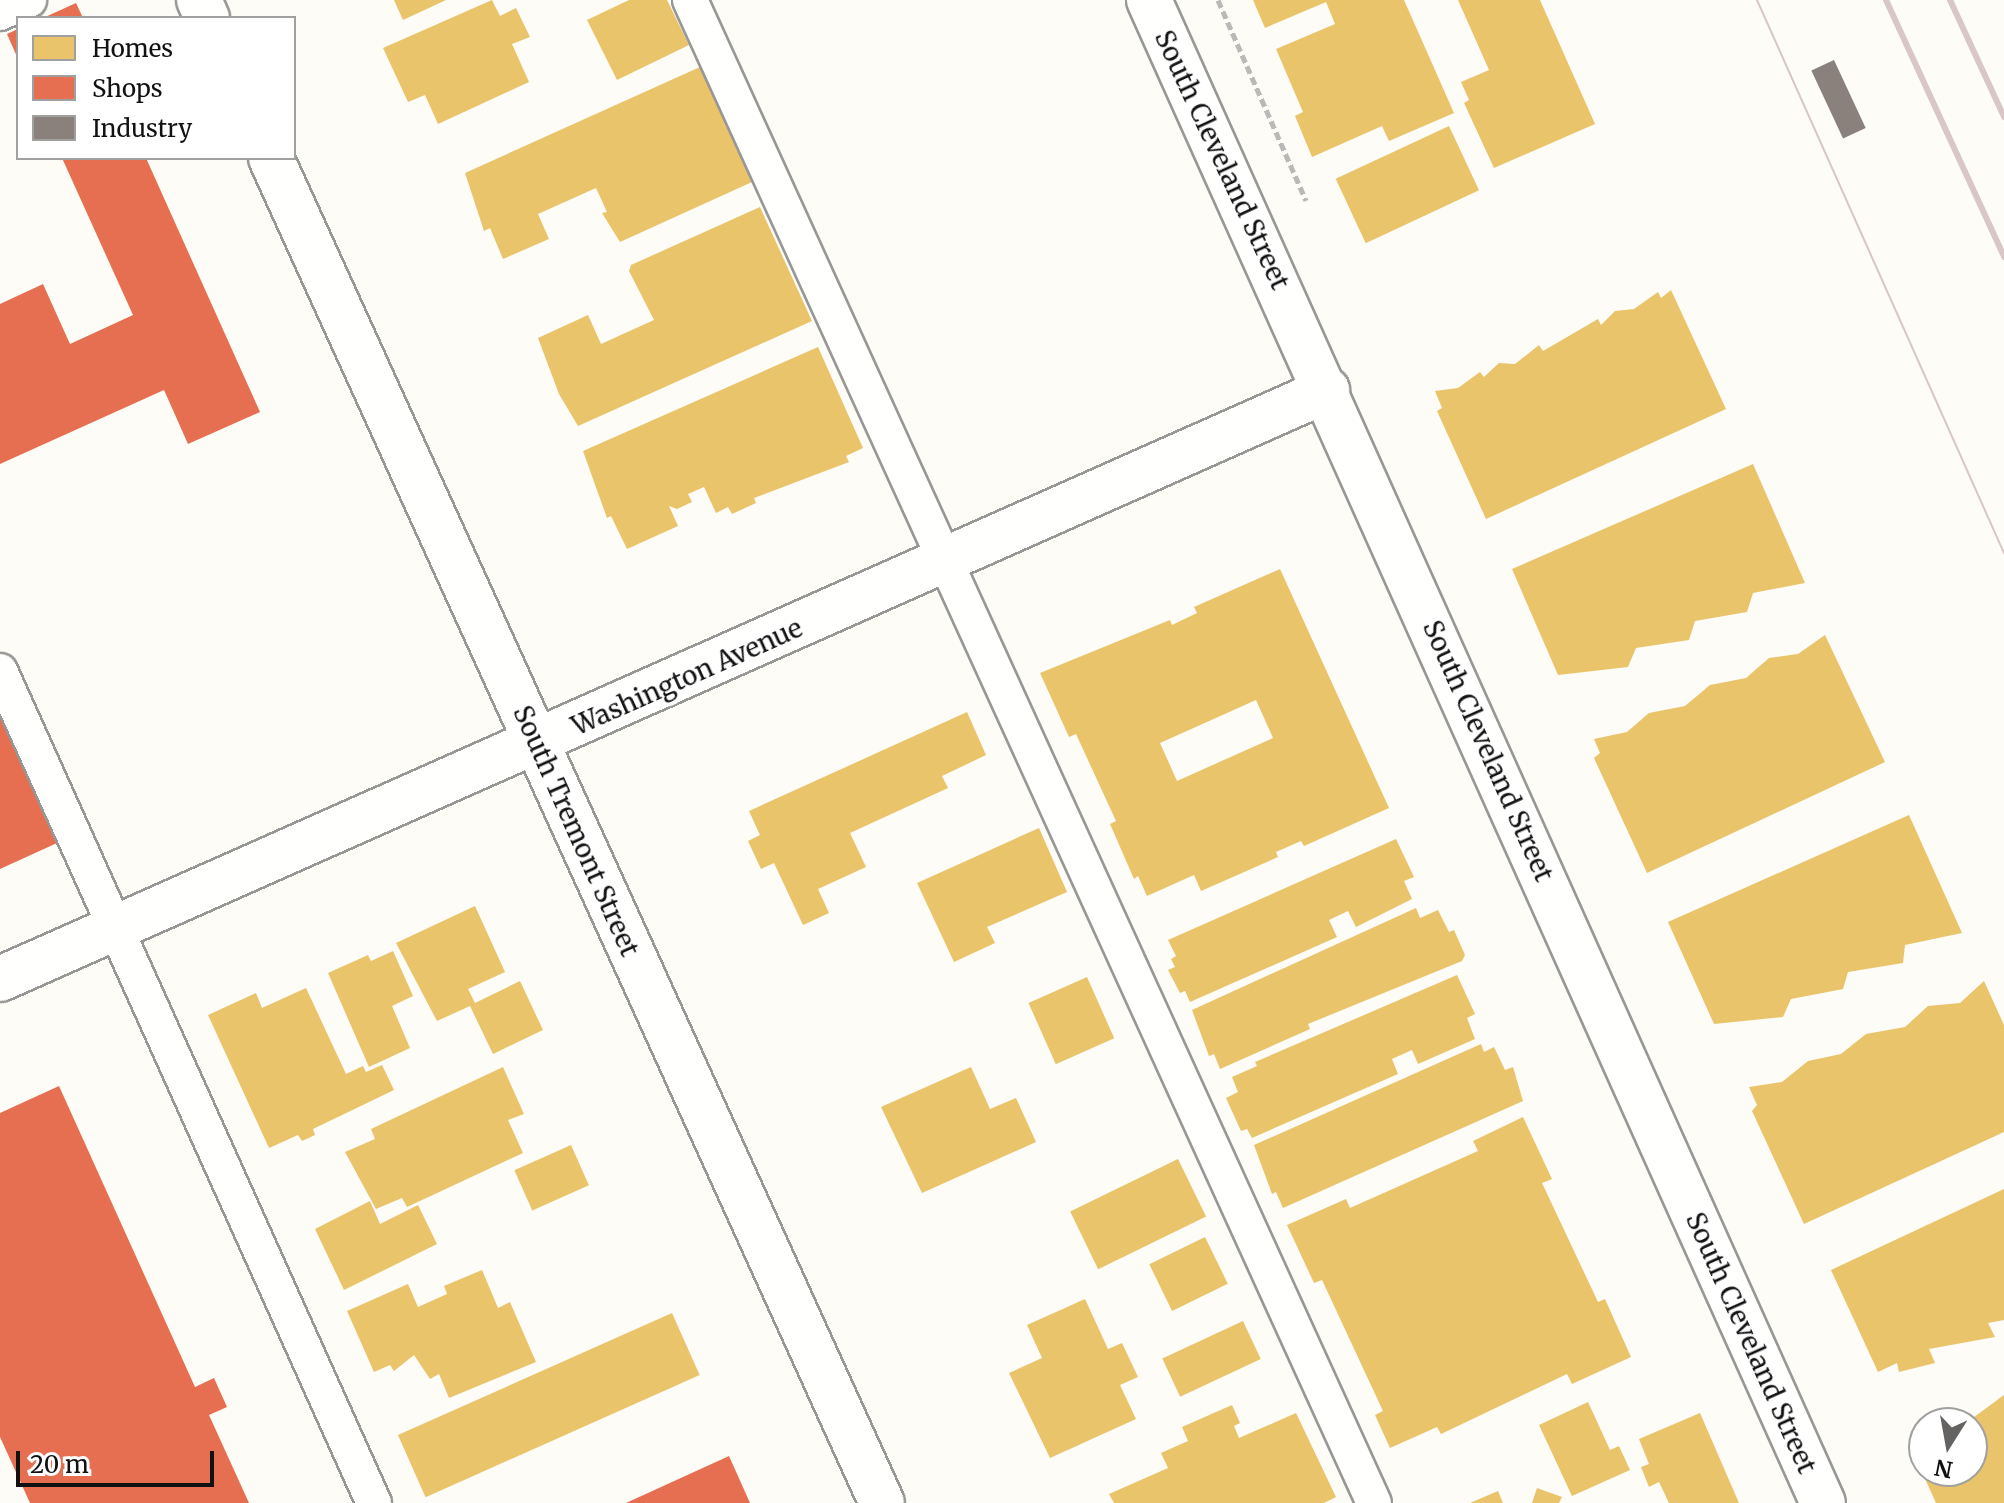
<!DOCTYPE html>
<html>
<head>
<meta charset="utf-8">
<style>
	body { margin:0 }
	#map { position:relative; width:2004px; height:1503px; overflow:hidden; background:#fdfcf7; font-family:Merriweather,serif }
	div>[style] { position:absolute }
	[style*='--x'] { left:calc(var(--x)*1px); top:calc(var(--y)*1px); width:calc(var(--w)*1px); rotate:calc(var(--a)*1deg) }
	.homes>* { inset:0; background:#e9c46a; transform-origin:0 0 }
	.shops>* { inset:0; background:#e76f51 }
	.industry>* { inset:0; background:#8a817c; transform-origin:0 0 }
	.path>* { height:5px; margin-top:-2.5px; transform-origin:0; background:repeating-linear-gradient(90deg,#b9b9b8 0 8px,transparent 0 12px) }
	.roads { filter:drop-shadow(2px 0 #979795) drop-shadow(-2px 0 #979795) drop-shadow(0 2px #979795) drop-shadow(0 -2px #979795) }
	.service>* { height:34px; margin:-17px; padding:0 17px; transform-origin:17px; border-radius:17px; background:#fffffe }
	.minor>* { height:44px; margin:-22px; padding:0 22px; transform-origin:22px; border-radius:22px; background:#fffffe }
	.tertiary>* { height:44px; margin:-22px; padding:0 22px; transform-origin:22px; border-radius:22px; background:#fffffe }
	.tram>* { height:2px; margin:-1px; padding:0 1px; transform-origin:1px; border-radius:1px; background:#d9c6c7 }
	.rail>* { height:6px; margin:-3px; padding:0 3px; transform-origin:3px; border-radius:3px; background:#d9c6c7 }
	span { translate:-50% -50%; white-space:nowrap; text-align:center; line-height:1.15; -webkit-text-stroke:8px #fff; paint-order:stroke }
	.street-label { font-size:26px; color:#111 }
	.legend { position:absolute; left:16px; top:16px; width:280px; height:144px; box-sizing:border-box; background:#fff; border:2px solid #a0a0a0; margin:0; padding:10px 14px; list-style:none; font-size:24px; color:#111 }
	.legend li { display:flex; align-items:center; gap:16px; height:40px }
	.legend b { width:40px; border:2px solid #a0a0a0 }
	.north { position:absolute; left:1908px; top:1407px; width:80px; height:80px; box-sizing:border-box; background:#fff; border:2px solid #a0a0a0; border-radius:50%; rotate:191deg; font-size:22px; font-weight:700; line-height:32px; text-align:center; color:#111 }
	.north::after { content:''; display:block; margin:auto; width:28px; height:36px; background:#646362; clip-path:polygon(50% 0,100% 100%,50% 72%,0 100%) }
	.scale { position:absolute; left:16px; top:1451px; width:198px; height:36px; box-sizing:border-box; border:4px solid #111; border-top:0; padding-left:10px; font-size:24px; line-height:28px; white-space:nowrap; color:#111; -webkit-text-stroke:6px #fff; paint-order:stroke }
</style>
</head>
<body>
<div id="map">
	<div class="homes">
		<i style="clip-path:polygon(394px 0,446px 0,403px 20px)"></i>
		<i style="clip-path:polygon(492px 0,500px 16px,516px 8px,530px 37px,512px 44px,529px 82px,438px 124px,425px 95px,408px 102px,383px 48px)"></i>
		<i style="clip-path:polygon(629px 0,667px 0,689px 45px,617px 80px,587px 20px)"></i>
		<i style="clip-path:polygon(1253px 0,1404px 0,1454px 113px,1389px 141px,1382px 126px,1312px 157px,1295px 116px,1303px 112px,1276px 49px,1335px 24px,1326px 2px,1265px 28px)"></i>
		<i style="clip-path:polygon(1458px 0,1540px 0,1595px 124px,1494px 168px,1464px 103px,1469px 100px,1461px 82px,1489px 70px)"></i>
		<i style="clip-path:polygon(700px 67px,752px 182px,620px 242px,602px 213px,607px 212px,596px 188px,538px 214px,549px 239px,503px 259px,490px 228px,484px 231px,465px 173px)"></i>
		<i style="left:1449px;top:126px;width:71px;height:125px;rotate:65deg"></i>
		<i style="clip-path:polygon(760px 207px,812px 321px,578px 426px,559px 394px,538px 338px,588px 315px,601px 344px,654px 320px,629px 271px,631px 265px)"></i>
		<i style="clip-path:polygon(1671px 290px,1726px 409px,1486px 519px,1437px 411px,1442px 408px,1435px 391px,1458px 388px,1480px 372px,1484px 377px,1499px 363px,1515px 364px,1539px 345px,1543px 351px,1598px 319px,1601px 325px,1615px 311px,1634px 309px,1658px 292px,1661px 298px)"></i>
		<i style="clip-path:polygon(818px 347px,863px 448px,846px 456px,849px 462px,754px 498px,756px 503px,732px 514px,728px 507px,716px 513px,704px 487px,688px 494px,692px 502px,677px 509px,669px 506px,678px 526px,627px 549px,611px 516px,607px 518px,583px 451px)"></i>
		<i style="clip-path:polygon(1753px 464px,1805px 583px,1753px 593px,1747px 612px,1695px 621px,1689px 640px,1636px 648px,1628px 667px,1558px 675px,1512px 569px)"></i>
		<i style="clip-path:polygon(evenodd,1280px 569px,1389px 808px,1304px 846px,1301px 841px,1276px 852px,1278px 857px,1201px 891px,1194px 875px,1147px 896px,1138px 876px,1134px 879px,1110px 824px,1116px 821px,1076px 734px,1069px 737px,1040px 673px,1170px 620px,1172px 625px,1197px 613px,1194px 607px,1280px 569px,1256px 700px,1273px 738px,1177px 781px,1160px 743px,1256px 700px)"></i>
		<i style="clip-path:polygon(1825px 635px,1885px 762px,1647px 873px,1594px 758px,1600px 753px,1594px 739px,1627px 732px,1649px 713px,1685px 706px,1710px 685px,1746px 678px,1769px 658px,1798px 654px)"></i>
		<i style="clip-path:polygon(967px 712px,986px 755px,942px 776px,948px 788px,850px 833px,866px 867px,818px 889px,829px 913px,803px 925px,774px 863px,761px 869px,748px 841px,760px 835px,749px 811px)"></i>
		<i style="clip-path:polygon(1909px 815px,1962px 933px,1905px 945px,1903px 963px,1848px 972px,1843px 989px,1791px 999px,1783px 1017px,1714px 1024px,1668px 922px)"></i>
		<i style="clip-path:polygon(1039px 828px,1067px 892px,987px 927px,995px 943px,954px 962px,917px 883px)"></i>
		<i style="clip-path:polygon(1396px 839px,1414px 877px,1404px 881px,1412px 899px,1356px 927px,1348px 911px,1329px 920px,1337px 937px,1190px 1002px,1185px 991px,1180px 993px,1168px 970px,1175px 967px,1171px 959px,1176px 956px,1168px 940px)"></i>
		<i style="clip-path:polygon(475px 906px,505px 972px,468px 989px,475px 1003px,520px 981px,543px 1030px,493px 1054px,470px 1006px,437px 1021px,396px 943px)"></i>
		<i style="clip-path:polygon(1416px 908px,1420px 918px,1438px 910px,1449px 932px,1454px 930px,1465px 955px,1462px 961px,1308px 1024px,1310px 1029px,1220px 1069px,1214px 1054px,1209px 1056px,1192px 1010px)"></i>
		<i style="clip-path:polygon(393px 951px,413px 996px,392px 1006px,410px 1048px,369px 1067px,328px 973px,368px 955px,371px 961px)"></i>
		<i style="clip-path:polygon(1457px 975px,1475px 1014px,1467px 1018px,1475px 1039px,1418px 1064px,1412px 1050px,1392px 1059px,1398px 1074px,1252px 1138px,1247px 1129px,1241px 1131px,1226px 1098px,1238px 1092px,1232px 1077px,1257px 1066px,1255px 1062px)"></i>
		<i style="left:1087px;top:977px;width:67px;height:64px;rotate:66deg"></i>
		<i style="clip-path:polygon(1984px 981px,2004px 1025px,2004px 1132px,1804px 1224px,1752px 1111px,1757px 1105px,1749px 1087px,1782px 1082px,1808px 1061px,1841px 1054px,1866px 1034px,1905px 1027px,1928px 1006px,1960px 1003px)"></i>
		<i style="clip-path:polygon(306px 988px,346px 1074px,363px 1066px,366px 1072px,382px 1065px,394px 1090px,313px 1129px,315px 1135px,302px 1141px,298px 1135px,269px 1148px,208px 1015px,256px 993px,262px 1008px)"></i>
		<i style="clip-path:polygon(1481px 1044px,1484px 1052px,1494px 1047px,1505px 1070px,1513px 1067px,1523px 1101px,1283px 1208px,1276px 1192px,1272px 1194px,1254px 1145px)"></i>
		<i style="clip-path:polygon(503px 1067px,524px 1114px,508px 1120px,523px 1153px,407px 1207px,402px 1198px,376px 1209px,345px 1152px,375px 1139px,371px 1129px)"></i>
		<i style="clip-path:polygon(971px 1067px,990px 1109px,1016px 1098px,1036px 1142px,922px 1193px,881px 1107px)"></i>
		<i style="clip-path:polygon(1523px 1117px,1552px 1179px,1542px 1183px,1598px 1302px,1605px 1299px,1631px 1357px,1572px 1384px,1567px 1374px,1441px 1434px,1437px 1427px,1390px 1448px,1375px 1415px,1383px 1411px,1322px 1280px,1314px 1283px,1287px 1225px,1346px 1199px,1350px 1208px,1478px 1151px,1473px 1141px)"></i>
		<i style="left:571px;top:1145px;width:44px;height:62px;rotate:66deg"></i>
		<i style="left:1178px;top:1159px;width:64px;height:120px;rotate:64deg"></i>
		<i style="clip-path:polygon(2004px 1189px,2004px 1320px,1988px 1323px,1995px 1337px,1929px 1349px,1935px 1363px,1899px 1372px,1897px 1363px,1878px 1372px,1831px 1270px)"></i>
		<i style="clip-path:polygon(370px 1201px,380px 1224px,418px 1205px,437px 1244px,344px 1290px,315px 1229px)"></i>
		<i style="left:1205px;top:1237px;width:52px;height:62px;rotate:64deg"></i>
		<i style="clip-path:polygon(482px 1270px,498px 1308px,510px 1302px,536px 1362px,449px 1398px,439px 1374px,430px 1379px,414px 1355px,394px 1371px,390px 1365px,374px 1372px,347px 1311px,408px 1284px,418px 1307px,447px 1294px,444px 1286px)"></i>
		<i style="clip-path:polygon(1085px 1299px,1108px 1349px,1122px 1343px,1138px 1377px,1120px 1385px,1136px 1419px,1050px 1458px,1009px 1373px,1042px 1358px,1027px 1325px)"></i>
		<i style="left:672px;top:1313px;width:68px;height:300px;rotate:66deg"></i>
		<i style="left:1243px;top:1321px;width:42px;height:89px;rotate:65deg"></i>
		<i style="clip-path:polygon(2004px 1395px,2004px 1503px,1936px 1503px,1911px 1448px,1924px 1438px,1924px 1471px,1972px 1471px,1972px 1423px,1966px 1423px)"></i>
		<i style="clip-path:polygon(1588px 1402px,1610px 1450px,1619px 1446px,1630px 1470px,1572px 1496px,1539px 1425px)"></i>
		<i style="clip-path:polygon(1232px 1405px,1240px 1423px,1234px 1426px,1239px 1438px,1296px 1413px,1336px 1497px,1324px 1503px,1114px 1503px,1109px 1494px,1168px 1468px,1161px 1453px,1188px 1441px,1182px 1427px)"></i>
		<i style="clip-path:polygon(1700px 1413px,1739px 1503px,1669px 1503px,1659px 1482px,1649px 1487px,1641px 1467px,1649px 1464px,1639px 1439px)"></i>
		<i style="clip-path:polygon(1537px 1488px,1562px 1497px,1559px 1503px,1532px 1503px)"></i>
		<i style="clip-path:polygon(1498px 1491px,1503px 1503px,1470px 1503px)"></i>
	</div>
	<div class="shops">
		<i style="clip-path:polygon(76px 3px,83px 18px,43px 18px)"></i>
		<i style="clip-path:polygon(18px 29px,18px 59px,7px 34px)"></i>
		<i style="clip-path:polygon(62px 158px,146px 158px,260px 412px,188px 444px,164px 390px,0 464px,0 304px,43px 284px,70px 344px,133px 315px)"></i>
		<i style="clip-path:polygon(0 717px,57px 843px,0 869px)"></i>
		<i style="clip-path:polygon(59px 1086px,195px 1387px,214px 1378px,227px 1407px,209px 1415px,249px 1503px,30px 1503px,0 1437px,0 1113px)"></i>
		<i style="clip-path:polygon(729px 1456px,750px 1503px,626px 1503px)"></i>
	</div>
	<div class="industry">
		<i style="left:1834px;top:60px;width:75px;height:25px;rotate:65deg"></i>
	</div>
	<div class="path">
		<i style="--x:1218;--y:0;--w:219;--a:66.3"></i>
	</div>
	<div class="roads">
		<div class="service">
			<i style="--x:690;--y:0;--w:1651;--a:65.53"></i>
			<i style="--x:0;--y:13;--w:32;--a:-24"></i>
			<i style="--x:0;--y:671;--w:912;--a:65.8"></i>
		</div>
		<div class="minor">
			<i style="--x:1149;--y:0;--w:1647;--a:65.85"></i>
			<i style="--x:0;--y:979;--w:1452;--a:-23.93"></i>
		</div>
		<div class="tertiary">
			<i style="--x:199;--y:0;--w:20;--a:66"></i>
			<i style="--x:271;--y:158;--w:1477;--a:65.57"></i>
		</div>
	</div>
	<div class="tram">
		<i style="--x:1757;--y:0;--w:606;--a:65.93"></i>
	</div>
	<div class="rail">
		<i style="--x:1886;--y:0;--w:283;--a:65.3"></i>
		<i style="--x:1950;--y:0;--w:129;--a:65.2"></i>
	</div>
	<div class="street-label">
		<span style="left:1222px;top:160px;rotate:65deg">South Cleveland Street</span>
		<span style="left:687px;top:677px;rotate:-24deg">Washington Avenue</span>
		<span style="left:1488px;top:751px;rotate:66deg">South Cleveland Street</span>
		<span style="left:576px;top:831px;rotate:66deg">South Tremont Street</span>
		<span style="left:1751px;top:1343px;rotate:66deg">South Cleveland Street</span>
	</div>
	<ul class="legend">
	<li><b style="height:22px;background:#e9c46a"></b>Homes</li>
	<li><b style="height:22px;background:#e76f51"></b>Shops</li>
	<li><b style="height:22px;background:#8a817c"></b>Industry</li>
	</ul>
	<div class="north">N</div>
	<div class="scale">20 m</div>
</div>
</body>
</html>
